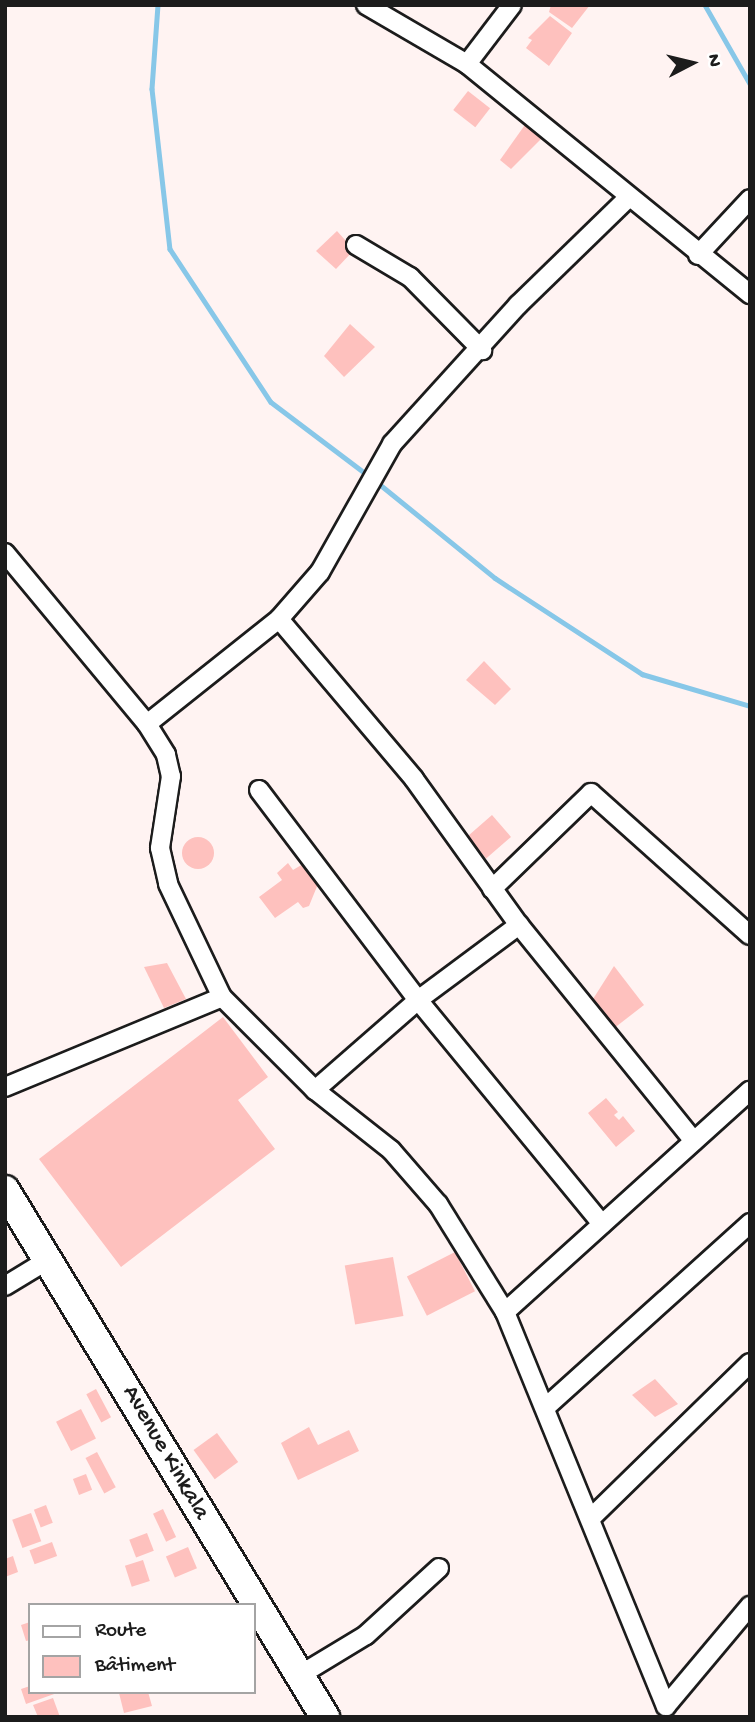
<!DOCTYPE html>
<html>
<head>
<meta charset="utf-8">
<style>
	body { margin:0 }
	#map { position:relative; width:755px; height:1722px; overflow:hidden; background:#fff3f2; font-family:"Gochi Hand",sans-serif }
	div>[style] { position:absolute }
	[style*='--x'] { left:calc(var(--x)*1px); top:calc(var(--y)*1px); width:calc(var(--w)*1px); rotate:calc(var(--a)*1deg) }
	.stream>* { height:4.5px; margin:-2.25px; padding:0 2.25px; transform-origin:2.25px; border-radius:2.25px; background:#87c7e8 }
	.building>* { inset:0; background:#fec1be; transform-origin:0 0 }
	.round { border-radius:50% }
	.roads { filter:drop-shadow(2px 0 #1c1c1c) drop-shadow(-2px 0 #1c1c1c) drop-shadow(0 2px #1c1c1c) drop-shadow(0 -2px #1c1c1c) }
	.street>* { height:18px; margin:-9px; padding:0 9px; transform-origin:9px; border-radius:9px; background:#fff }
	.primary>* { height:28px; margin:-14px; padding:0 14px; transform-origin:14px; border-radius:14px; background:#fff }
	span { translate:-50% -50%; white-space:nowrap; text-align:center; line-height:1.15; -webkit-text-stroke:5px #fff; paint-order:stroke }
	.street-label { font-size:24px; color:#1c1c1c }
	.frame { position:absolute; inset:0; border:7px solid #1c1c1c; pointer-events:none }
	.legend { position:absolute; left:28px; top:1603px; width:228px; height:91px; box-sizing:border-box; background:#fff; border:2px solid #a4a4a4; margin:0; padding:9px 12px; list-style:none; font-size:21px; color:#1c1c1c }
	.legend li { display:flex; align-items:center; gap:14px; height:35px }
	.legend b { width:35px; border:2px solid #a4a4a4 }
	.north { position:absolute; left:657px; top:28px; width:70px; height:70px; -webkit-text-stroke:5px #fff; paint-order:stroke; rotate:83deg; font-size:19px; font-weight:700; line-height:28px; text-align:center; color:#1c1c1c }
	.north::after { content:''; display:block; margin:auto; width:24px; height:32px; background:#1c1c1c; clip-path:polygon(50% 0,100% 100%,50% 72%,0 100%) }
</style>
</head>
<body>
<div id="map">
	<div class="stream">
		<i style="--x:158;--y:5;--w:84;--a:94.1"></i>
		<i style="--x:152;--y:89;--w:161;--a:83.6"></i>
		<i style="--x:170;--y:249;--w:183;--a:56.6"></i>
		<i style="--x:271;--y:402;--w:124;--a:37.1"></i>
		<i style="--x:705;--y:5;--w:91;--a:60.3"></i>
		<i style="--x:377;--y:482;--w:152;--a:39.1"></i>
		<i style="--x:495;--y:578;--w:176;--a:33.1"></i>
		<i style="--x:642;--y:674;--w:113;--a:16.5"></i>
	</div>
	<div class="building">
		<i style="clip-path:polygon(551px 5px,590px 5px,572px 28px,549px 12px)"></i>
		<i style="clip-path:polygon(550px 16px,572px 33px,549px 66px,526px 48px,532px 40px,528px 38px)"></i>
		<i style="left:468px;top:91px;width:28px;height:24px;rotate:38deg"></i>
		<i style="clip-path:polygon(527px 122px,543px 137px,511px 169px,500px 160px)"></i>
		<i style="clip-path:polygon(337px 231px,354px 250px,336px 269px,316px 251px)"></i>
		<i style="clip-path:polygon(350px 324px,375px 347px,344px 377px,324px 356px)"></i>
		<i style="clip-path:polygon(484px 661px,511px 689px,495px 705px,466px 680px)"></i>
		<i style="left:492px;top:815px;width:29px;height:33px;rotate:49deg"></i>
		<i class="round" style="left:182px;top:837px;width:32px;height:32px"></i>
		<i style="clip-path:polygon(288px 863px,293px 870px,303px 864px,318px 884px,309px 906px,303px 908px,298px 902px,275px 918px,259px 897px,282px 880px,277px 873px)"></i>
		<i style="clip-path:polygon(167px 963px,186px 999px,164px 1008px,144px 967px)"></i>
		<i style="clip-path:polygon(614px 966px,644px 1005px,613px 1029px,593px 999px)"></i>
		<i style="clip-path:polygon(223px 1017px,268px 1077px,238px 1100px,275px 1149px,121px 1267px,39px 1159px)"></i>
		<i style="clip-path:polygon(606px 1098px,618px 1112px,614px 1115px,619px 1120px,623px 1116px,635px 1131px,616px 1147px,588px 1113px)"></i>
		<i style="left:455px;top:1252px;width:44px;height:54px;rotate:63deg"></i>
		<i style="left:393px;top:1257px;width:60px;height:49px;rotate:80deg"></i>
		<i style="clip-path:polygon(655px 1379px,678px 1404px,655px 1417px,632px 1395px)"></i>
		<i style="left:96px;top:1389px;width:32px;height:11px;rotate:62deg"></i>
		<i style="left:81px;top:1409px;width:33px;height:28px;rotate:63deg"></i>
		<i style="clip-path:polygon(309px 1427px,318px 1445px,349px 1430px,359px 1451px,298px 1480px,281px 1443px)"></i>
		<i style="left:217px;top:1433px;width:36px;height:29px;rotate:54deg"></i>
		<i style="left:97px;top:1452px;width:40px;height:13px;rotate:62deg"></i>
		<i style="left:86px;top:1474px;width:17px;height:14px;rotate:69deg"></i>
		<i style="left:46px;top:1505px;width:19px;height:13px;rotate:69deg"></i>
		<i style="left:163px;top:1509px;width:31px;height:11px;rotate:65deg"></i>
		<i style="left:31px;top:1513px;width:30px;height:20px;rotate:70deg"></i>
		<i style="left:147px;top:1533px;width:19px;height:19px;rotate:69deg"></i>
		<i style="left:52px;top:1542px;width:15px;height:24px;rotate:70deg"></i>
		<i style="left:188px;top:1547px;width:23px;height:24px;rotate:67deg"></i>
		<i style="clip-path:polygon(13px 1556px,18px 1572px,5px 1577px,5px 1559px)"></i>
		<i style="left:143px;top:1560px;width:22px;height:19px;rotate:72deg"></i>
		<i style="clip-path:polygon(30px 1622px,30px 1640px,26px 1641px,21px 1625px)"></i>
		<i style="clip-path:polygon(30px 1686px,30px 1692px,57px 1693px,26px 1704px,21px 1689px)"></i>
		<i style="clip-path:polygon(148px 1692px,152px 1706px,124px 1713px,119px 1693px)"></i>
		<i style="clip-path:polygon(53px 1698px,60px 1717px,38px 1717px,33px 1705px)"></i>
	</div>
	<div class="roads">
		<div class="street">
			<i style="--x:366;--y:5;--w:117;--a:30.3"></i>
			<i style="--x:467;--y:64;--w:365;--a:39.1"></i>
			<i style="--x:467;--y:64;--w:74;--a:-52.7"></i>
			<i style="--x:356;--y:245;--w:63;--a:30.7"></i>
			<i style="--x:410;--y:277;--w:103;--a:45.4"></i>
			<i style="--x:698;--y:255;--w:76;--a:-47.1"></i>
			<i style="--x:5;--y:553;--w:222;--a:50.3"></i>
			<i style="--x:147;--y:724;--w:36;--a:58"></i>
			<i style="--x:166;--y:755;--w:22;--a:77"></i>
			<i style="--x:171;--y:776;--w:73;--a:98.7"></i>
			<i style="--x:160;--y:848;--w:37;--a:77"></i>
			<i style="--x:168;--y:884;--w:125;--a:64.5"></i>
			<i style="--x:222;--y:997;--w:132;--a:45"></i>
			<i style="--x:315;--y:1090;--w:97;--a:38.3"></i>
			<i style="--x:391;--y:1150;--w:72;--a:49"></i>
			<i style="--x:438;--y:1204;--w:127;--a:58.2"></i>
			<i style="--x:505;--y:1312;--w:426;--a:67.8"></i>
			<i style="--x:666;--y:1706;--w:131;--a:-50"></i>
			<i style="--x:279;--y:619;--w:209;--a:49.8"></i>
			<i style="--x:414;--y:779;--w:180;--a:54.3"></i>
			<i style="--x:519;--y:925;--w:278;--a:51"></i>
			<i style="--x:147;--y:724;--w:169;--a:-38.5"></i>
			<i style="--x:279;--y:619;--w:62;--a:-48.9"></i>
			<i style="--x:320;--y:572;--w:147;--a:-60.6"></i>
			<i style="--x:392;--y:444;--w:188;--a:-47.8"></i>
			<i style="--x:518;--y:305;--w:152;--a:-44.2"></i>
			<i style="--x:259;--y:790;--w:263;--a:52.9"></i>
			<i style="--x:418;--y:1000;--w:290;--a:50.6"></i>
			<i style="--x:492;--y:889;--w:138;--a:-44.1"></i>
			<i style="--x:591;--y:793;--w:213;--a:41.8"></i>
			<i style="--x:5;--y:1087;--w:235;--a:-22.5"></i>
			<i style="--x:315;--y:1090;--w:137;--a:-41.1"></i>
			<i style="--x:418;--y:1000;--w:126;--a:-36.6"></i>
			<i style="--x:5;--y:1286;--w:54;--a:-31.3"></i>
			<i style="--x:505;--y:1312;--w:330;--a:-42.1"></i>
			<i style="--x:546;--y:1407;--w:275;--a:-42"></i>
			<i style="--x:591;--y:1518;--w:222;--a:-44.3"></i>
			<i style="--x:300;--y:1675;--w:77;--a:-31.2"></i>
			<i style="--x:366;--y:1635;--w:99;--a:-42.5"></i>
		</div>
		<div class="primary">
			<i style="--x:5;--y:1190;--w:617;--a:58.73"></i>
		</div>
	</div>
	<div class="street-label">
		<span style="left:165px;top:1453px;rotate:60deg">Avenue Kinkala</span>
	</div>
	<div class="frame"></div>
	<ul class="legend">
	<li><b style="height:9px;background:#fff"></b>Route</li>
	<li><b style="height:19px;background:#fec1be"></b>Bâtiment</li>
	</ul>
	<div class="north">N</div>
</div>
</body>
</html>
